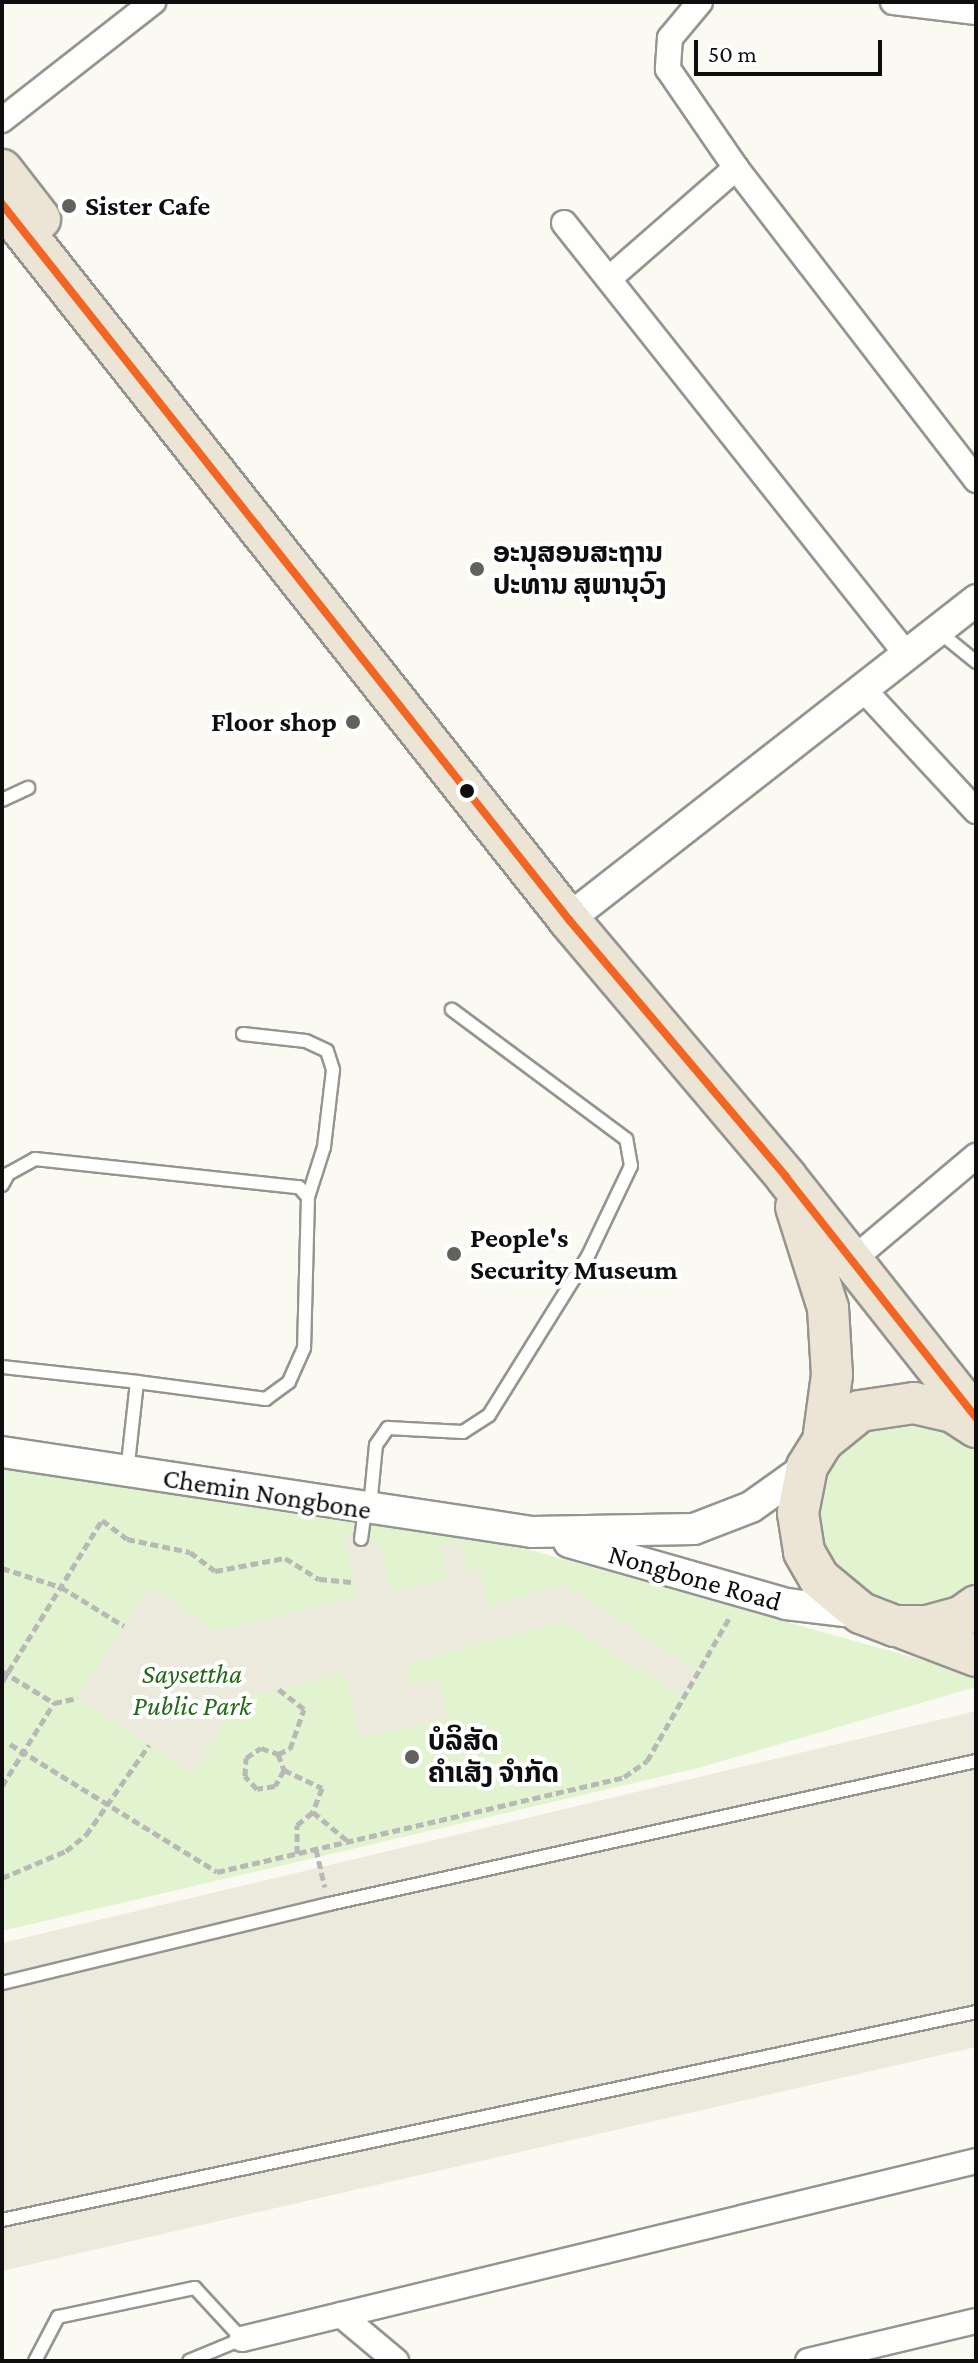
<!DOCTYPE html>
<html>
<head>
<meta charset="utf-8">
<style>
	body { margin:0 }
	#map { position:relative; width:978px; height:2363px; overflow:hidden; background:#fbfaf2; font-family:"Crimson Pro","Noto Sans Lao",serif }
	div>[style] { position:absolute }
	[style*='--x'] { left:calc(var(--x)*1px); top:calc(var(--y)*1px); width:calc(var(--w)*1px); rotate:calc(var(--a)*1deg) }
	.green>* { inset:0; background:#e2f3d0 }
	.plaza>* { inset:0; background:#eceadd }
	.path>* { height:5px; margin-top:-2.5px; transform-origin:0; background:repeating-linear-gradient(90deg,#b8b8b6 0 8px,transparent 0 12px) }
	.roads { filter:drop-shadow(2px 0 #959491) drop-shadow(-2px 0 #959491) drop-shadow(0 2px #959491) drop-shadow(0 -2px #959491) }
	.service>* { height:12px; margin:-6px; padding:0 6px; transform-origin:6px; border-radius:6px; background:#fefefd }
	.minor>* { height:24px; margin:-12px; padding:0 12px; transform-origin:12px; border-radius:12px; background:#fefefd }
	.tertiary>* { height:30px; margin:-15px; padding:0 15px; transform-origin:15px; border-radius:15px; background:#fefefd }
	.trunk>* { height:40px; margin:-20px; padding:0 20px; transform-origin:20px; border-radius:20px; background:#ece5d6 }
	.bus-1>* { height:8px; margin:-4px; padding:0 4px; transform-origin:4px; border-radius:4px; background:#f26522 }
	.dots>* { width:22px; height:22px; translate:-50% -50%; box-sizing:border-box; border:4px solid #fff; border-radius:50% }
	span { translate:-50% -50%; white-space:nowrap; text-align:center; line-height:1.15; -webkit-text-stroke:8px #fff; paint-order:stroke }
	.poi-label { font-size:28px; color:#0e0e0e; font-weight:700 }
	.left { translate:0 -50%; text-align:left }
	.right { translate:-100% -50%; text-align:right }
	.street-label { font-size:28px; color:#0e0e0e }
	.park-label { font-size:28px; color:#226b18; font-style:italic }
	.frame { position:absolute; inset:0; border:4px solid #0e0e0e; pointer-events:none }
	.scale { position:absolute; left:694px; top:40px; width:188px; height:36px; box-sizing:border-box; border:4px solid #0e0e0e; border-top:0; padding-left:10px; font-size:24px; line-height:28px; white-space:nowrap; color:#0e0e0e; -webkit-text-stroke:6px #fff; paint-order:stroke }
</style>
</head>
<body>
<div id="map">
	<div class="green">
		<i style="clip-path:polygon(896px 1413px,976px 1436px,976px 1597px,905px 1620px,820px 1571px,811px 1471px,827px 1445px)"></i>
		<i style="clip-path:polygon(2px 1465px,226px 1503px,484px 1537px,976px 1675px,976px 1687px,698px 1768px,2px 1931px)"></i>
	</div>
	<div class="plaza">
		<i style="clip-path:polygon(344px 1537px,379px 1542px,391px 1592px,447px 1578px,441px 1545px,461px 1542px,467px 1572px,480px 1569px,488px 1606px,565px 1584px,698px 1672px,684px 1697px,563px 1622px,405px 1664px,410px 1685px,438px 1679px,448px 1718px,361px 1737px,345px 1674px,236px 1700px,195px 1774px,77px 1698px,149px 1587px,215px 1631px,358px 1596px)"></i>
		<i style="clip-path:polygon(976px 1711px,976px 2047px,2px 2271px,2px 1943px)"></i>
	</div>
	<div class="path">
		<i style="--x:2;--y:1568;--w:62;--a:17.9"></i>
		<i style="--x:61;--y:1587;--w:74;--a:31.8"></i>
		<i style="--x:2;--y:1671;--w:61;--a:31.6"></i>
		<i style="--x:54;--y:1703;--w:24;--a:-12"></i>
		<i style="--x:2;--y:1682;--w:190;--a:-58.3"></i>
		<i style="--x:102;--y:1520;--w:31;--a:37"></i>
		<i style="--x:127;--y:1539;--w:64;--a:11.7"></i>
		<i style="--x:190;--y:1552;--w:31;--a:37"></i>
		<i style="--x:215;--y:1571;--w:71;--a:-10.5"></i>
		<i style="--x:285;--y:1558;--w:40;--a:32"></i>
		<i style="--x:319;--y:1579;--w:36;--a:5"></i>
		<i style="--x:10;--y:1744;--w:243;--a:31.7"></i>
		<i style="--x:217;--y:1872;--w:418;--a:-13.1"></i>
		<i style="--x:624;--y:1777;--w:28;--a:-35"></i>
		<i style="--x:647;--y:1761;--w:168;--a:-60.1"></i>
		<i style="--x:278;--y:1754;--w:17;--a:69"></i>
		<i style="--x:284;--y:1770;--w:18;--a:119"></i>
		<i style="--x:275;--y:1786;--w:18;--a:171"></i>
		<i style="--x:257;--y:1789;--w:18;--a:-133"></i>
		<i style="--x:245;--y:1776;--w:18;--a:-87"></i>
		<i style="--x:246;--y:1758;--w:18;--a:-34"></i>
		<i style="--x:261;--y:1748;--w:18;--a:19"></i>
		<i style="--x:278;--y:1754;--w:13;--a:-23"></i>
		<i style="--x:290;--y:1749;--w:42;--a:-70.7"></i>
		<i style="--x:304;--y:1709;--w:33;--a:-142"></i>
		<i style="--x:284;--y:1770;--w:42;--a:25.3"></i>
		<i style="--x:322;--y:1788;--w:26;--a:111"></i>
		<i style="--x:313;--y:1812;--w:47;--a:39.8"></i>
		<i style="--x:2;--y:1786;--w:98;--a:-57.9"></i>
		<i style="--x:316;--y:1849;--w:39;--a:77"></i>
		<i style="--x:297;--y:1854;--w:29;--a:-90"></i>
		<i style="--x:297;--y:1825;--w:21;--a:-39"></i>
		<i style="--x:2;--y:1878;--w:69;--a:-22.9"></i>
		<i style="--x:66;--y:1851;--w:26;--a:-39"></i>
		<i style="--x:86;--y:1835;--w:110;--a:-55"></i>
	</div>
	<div class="roads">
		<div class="service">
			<i style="--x:938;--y:631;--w:49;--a:39.2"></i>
			<i style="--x:2;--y:800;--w:29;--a:-25"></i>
			<i style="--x:243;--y:1034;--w:63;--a:6.3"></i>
			<i style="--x:306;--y:1041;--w:23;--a:25"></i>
			<i style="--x:327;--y:1051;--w:20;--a:72"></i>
			<i style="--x:333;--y:1070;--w:78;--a:96.7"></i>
			<i style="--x:324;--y:1147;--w:52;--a:107.7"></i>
			<i style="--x:2;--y:1185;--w:13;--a:-61"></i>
			<i style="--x:8;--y:1174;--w:31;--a:-29"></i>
			<i style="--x:35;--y:1159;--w:265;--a:6.1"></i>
			<i style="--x:299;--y:1187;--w:13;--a:48"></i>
			<i style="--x:308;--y:1197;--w:151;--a:91.5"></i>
			<i style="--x:304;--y:1348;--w:37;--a:114"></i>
			<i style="--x:289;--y:1382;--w:29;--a:144"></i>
			<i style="--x:266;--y:1399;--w:130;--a:-172.5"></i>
			<i style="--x:137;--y:1382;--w:91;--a:96.3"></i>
			<i style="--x:2;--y:1367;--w:136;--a:6.3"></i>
			<i style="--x:370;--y:1507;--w:62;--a:-84.5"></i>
			<i style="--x:376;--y:1445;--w:21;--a:-55"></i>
			<i style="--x:388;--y:1428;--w:75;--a:3.1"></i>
			<i style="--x:463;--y:1432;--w:31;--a:-33"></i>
			<i style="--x:489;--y:1415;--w:187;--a:-58.1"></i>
			<i style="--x:588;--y:1256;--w:100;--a:-64.5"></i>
			<i style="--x:631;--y:1166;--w:27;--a:-100"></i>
			<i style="--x:626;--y:1139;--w:217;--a:-143.4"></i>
			<i style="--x:361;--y:1539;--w:30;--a:-82"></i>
			<i style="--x:2;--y:1983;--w:336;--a:-13.6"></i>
			<i style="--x:329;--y:1904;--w:663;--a:-12.46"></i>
			<i style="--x:2;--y:2220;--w:996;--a:-12.05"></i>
			<i style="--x:35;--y:2361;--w:50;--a:-62.4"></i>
			<i style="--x:58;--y:2317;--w:140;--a:-12"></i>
			<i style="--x:195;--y:2288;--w:69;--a:47.3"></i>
			<i style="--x:242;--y:2339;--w:57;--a:157.5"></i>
		</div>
		<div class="minor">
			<i style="--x:700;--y:2;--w:47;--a:129.8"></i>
			<i style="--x:670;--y:38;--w:31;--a:94"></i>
			<i style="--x:668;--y:69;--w:120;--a:55.5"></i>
			<i style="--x:736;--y:168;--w:394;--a:52.4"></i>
			<i style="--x:893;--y:2;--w:84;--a:6.9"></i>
			<i style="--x:2;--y:120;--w:192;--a:-38"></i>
			<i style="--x:564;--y:223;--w:552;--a:51.55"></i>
			<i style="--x:611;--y:277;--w:166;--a:-41.1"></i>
			<i style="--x:864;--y:690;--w:165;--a:47.2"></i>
			<i style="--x:850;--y:1262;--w:165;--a:-40.1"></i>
			<i style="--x:341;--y:2315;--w:72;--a:39.9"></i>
			<i style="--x:242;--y:2339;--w:755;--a:-13.63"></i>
			<i style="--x:808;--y:2361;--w:173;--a:-13.4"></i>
		</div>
		<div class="tertiary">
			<i style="--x:585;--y:906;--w:497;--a:-38"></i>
			<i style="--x:2;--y:1452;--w:536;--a:8.58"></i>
			<i style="--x:532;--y:1532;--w:162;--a:-1.1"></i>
			<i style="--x:694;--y:1529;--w:61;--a:-21.1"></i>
			<i style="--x:751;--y:1507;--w:69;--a:-35.5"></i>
			<i style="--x:569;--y:1542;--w:226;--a:15.9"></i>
			<i style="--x:786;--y:1604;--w:76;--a:6.8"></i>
		</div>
		<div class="trunk">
			<i style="--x:2;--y:170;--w:62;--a:52.2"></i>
			<i style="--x:2;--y:204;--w:915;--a:51.61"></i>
			<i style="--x:570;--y:921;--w:335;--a:49.8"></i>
			<i style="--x:786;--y:1177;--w:307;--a:51.7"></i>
			<i style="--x:796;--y:1207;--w:106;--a:72.4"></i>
			<i style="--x:828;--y:1308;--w:67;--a:86.6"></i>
			<i style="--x:832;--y:1375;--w:67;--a:97.8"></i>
			<i style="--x:976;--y:1427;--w:27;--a:-147"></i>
			<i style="--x:953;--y:1412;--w:40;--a:-167"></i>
			<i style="--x:914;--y:1403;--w:55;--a:171.6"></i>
			<i style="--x:860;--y:1411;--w:48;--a:141"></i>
			<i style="--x:823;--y:1441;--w:31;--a:122"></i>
			<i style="--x:807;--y:1467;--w:47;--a:101.1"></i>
			<i style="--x:798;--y:1513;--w:39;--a:81"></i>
			<i style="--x:804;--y:1552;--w:30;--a:60"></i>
			<i style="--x:819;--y:1578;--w:55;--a:39.8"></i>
			<i style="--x:861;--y:1613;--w:36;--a:21"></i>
			<i style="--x:895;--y:1626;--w:32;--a:0"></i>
			<i style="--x:927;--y:1626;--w:35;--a:-15"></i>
			<i style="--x:961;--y:1617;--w:19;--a:-36"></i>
			<i style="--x:903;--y:1628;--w:78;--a:21"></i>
		</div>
	</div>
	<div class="bus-1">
		<i style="--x:2;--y:204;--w:915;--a:51.61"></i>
		<i style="--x:570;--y:921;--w:335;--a:49.8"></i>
		<i style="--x:786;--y:1177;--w:307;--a:51.7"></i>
	</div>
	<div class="dots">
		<i style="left:69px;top:206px;background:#61615e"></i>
		<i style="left:477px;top:569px;background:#61615e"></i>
		<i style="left:353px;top:722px;background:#61615e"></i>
		<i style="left:467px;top:791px;background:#0e0e0e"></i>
		<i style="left:454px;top:1254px;background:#61615e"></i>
		<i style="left:412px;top:1757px;background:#61615e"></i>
	</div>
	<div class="poi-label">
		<span class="left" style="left:85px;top:206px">Sister Cafe</span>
		<span class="left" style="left:493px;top:569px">ອະນຸສອນສະຖານ<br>ປະທານ ສຸພານຸວົງ</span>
		<span class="right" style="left:337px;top:722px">Floor shop</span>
		<span class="left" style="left:470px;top:1254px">People's<br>Security Museum</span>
		<span class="left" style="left:428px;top:1757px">ບໍລິສັດ<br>ຄຳເສັງ ຈຳກັດ</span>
	</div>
	<div class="street-label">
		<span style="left:267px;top:1494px;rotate:9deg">Chemin Nongbone</span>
		<span style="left:695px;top:1578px;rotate:16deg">Nongbone Road</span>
	</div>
	<div class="park-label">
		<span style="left:192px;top:1690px">Saysettha<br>Public Park</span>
	</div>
	<div class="frame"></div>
	<div class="scale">50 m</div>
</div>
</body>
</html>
